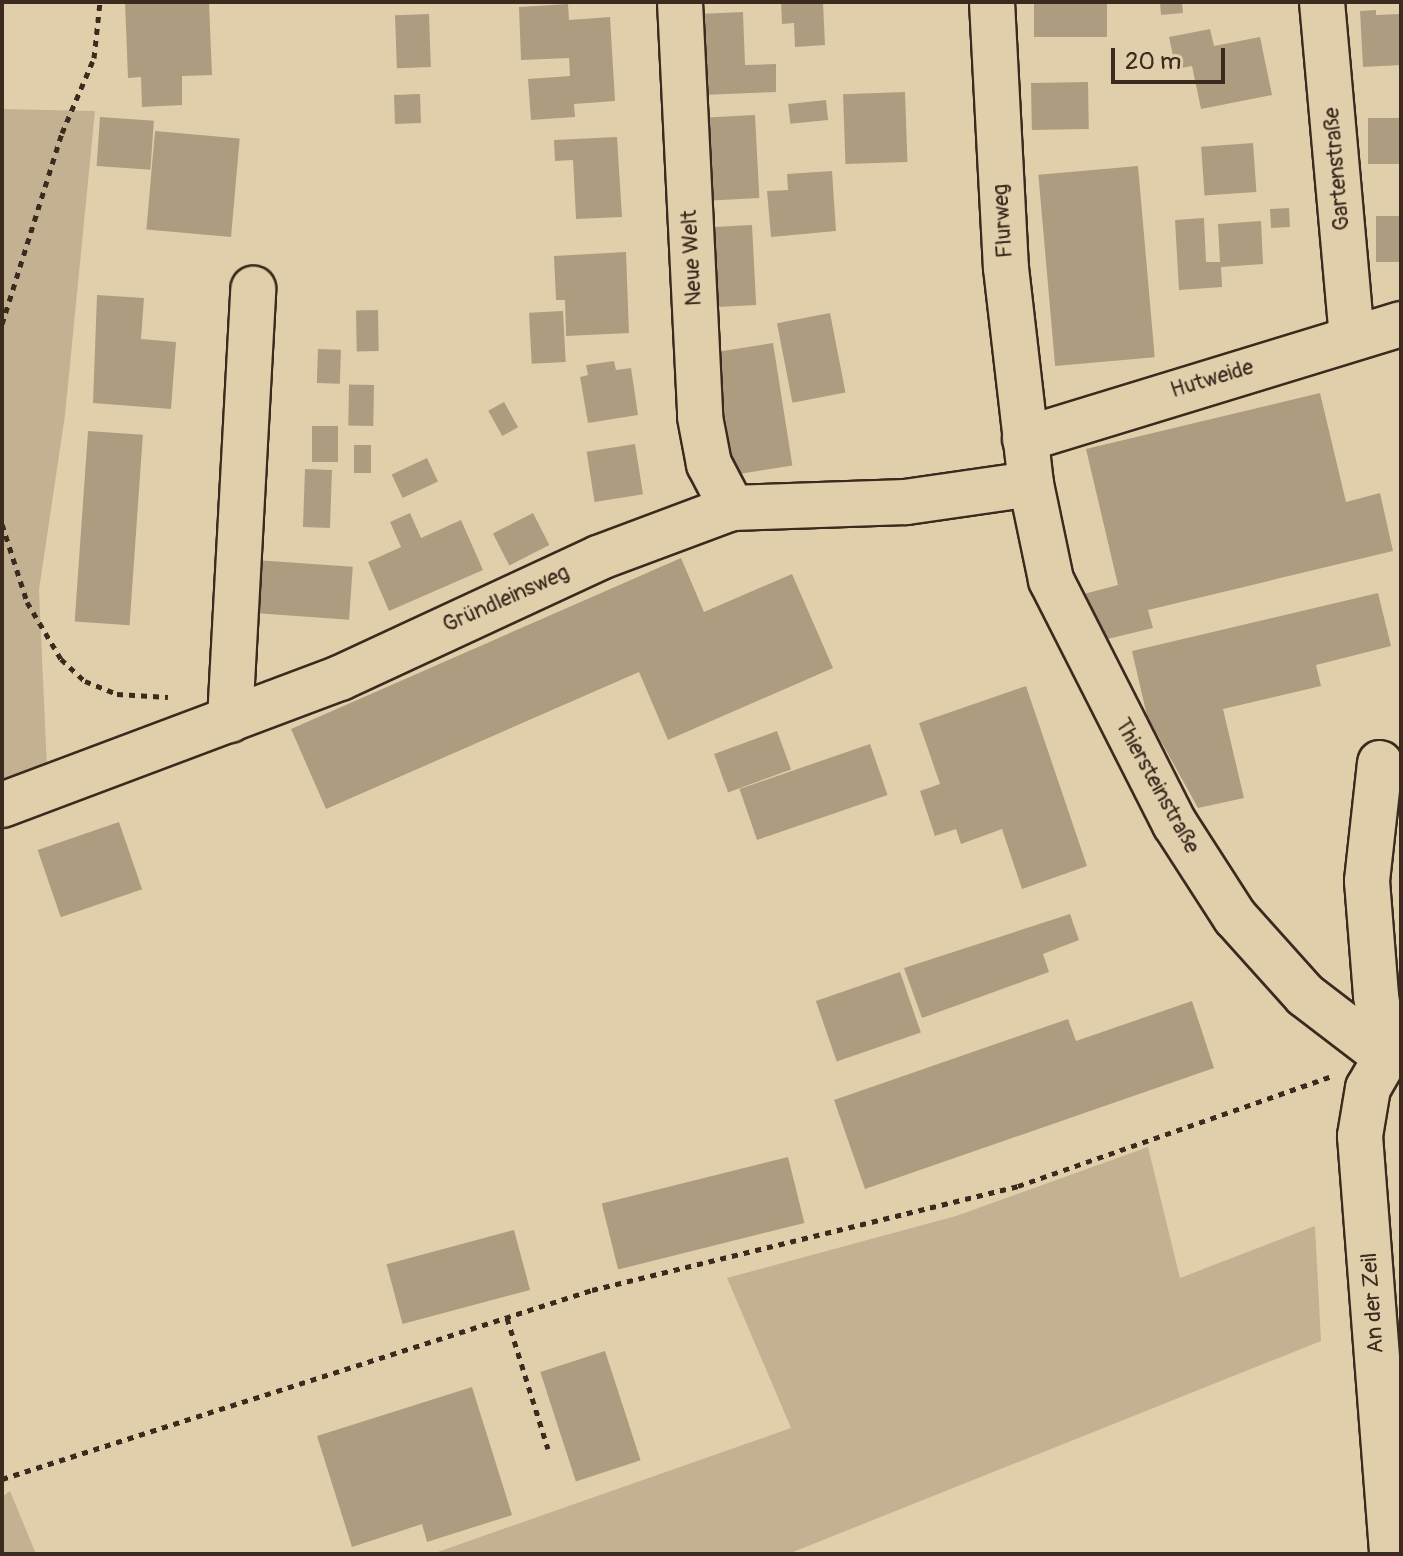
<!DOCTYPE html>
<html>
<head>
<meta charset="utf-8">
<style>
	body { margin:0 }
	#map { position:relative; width:1403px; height:1556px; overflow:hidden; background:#e1cfac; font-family:Pangolin,sans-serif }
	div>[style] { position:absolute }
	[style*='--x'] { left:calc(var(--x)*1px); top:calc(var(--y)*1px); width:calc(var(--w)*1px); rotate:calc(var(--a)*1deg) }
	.green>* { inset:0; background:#c3b192 }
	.building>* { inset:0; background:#ae9c80; transform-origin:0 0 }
	.path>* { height:5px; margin-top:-2.5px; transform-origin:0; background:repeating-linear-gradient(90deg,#3b2a1e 0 6px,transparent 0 12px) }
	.roads { filter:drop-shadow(2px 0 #3b2a1e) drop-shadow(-2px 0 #3b2a1e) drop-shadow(0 2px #3b2a1e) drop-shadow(0 -2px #3b2a1e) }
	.minor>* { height:44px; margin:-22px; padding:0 22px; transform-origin:22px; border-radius:22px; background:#e1cfac }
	span { translate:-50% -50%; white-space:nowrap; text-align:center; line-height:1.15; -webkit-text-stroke:7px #e1cfac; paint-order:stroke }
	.street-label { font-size:22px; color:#3b2a1e }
	.frame { position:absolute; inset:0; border:4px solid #3b2a1e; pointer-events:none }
	.scale { position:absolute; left:1111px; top:48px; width:114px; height:36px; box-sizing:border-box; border:4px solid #3b2a1e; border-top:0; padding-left:10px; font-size:24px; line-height:28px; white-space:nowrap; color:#3b2a1e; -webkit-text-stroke:6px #e1cfac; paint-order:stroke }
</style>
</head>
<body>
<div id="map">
	<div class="green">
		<i style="clip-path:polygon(2px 109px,95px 111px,65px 415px,39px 590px,47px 768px,2px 783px)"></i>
		<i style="clip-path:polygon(1148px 1147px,1180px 1278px,1315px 1226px,1321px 1341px,788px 1554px,432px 1554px,791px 1428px,727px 1278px,956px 1216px)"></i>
		<i style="clip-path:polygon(10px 1491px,36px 1554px,2px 1554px,2px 1497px)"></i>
	</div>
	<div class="building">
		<i style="clip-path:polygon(125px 2px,209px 2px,212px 75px,182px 76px,182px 105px,142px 107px,141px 77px,128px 78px)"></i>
		<i style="clip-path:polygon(781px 2px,823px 2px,825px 45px,795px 47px,794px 23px,782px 24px)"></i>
		<i style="left:1034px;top:2px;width:73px;height:35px"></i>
		<i style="clip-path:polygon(1160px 2px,1182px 2px,1183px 13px,1161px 15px)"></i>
		<i style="clip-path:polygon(568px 4px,569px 20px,610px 17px,615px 101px,574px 104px,575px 117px,531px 120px,528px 79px,570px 76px,569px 58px,521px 60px,519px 7px)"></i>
		<i style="clip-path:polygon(1376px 10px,1376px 15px,1401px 14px,1401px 65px,1363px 67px,1360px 11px)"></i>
		<i style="clip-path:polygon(743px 12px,745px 65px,776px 64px,776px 92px,701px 95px,698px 14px)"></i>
		<i style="left:429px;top:14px;width:53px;height:34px;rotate:88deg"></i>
		<i style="clip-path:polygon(1210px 29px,1214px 46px,1260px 37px,1272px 95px,1201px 109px,1192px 66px,1176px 69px,1169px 37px)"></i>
		<i style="left:1088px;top:82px;width:47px;height:57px;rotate:89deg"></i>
		<i style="left:905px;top:92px;width:70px;height:62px;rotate:88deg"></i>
		<i style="left:420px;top:94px;width:29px;height:26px;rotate:88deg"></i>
		<i style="left:826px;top:100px;width:20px;height:38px;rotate:84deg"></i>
		<i style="left:755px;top:115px;width:83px;height:53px;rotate:87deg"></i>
		<i style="left:100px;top:117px;width:54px;height:49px;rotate:4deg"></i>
		<i style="left:1401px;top:118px;width:46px;height:33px;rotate:90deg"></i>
		<i style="left:155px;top:131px;width:85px;height:99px;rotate:5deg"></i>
		<i style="clip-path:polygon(617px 137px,622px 217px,576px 219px,573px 160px,555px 161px,554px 140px)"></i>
		<i style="left:1253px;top:143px;width:49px;height:52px;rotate:86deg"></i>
		<i style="left:1138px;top:166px;width:192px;height:100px;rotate:85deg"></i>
		<i style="clip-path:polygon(832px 171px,836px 231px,771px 237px,767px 191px,788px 190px,787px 174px)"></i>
		<i style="left:1289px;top:208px;width:19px;height:19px;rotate:87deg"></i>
		<i style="left:1401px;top:216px;width:46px;height:25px;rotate:90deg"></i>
		<i style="clip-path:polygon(1204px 218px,1206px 262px,1220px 262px,1218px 224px,1261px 221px,1263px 264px,1221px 267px,1222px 287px,1179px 290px,1175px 220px)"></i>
		<i style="left:752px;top:225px;width:80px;height:43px;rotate:87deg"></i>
		<i style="clip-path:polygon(626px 252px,629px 333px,566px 336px,565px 300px,556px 300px,554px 256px)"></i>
		<i style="clip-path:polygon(97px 295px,144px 298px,141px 339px,176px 342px,171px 409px,93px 403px)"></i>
		<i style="left:378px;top:310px;width:41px;height:22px;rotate:89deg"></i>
		<i style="left:563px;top:311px;width:51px;height:34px;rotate:87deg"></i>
		<i style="left:830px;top:313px;width:81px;height:54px;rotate:79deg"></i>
		<i style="left:773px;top:343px;width:124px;height:59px;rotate:81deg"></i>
		<i style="left:318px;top:349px;width:23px;height:34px;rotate:2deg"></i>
		<i style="clip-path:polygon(614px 361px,616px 370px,631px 368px,638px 415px,588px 423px,580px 377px,588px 375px,586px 365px)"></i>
		<i style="left:374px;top:385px;width:41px;height:25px;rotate:91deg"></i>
		<i style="clip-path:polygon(1320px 393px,1346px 502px,1380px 493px,1393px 551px,1148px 610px,1153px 628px,1095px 642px,1084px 594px,1118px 585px,1086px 449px)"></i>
		<i style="left:504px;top:402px;width:29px;height:18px;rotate:61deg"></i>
		<i style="left:312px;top:426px;width:26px;height:36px"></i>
		<i style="left:88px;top:431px;width:55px;height:191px;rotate:4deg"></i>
		<i style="left:635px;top:444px;width:51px;height:49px;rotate:81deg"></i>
		<i style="left:354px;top:445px;width:17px;height:28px"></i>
		<i style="left:427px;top:458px;width:26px;height:39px;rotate:65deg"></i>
		<i style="left:305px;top:469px;width:27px;height:58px;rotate:2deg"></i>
		<i style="clip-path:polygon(410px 513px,421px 538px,461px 520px,483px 570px,389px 611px,368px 562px,401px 547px,390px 522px)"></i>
		<i style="left:533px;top:513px;width:36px;height:45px;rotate:63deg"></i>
		<i style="clip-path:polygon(681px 558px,704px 612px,792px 574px,833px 668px,668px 740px,639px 672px,326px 809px,291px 729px)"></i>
		<i style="left:255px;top:560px;width:98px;height:53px;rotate:4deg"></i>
		<i style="clip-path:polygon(1378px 593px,1391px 646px,1316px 665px,1321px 686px,1223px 709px,1244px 798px,1198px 808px,1147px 716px,1132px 651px)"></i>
		<i style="clip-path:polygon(1026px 686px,1087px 866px,1022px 889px,1002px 829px,961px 844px,956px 829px,935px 836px,920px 791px,940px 784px,919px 723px)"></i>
		<i style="left:777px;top:731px;width:41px;height:67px;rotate:70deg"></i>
		<i style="left:870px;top:744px;width:54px;height:138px;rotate:71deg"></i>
		<i style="left:119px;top:822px;width:71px;height:86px;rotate:71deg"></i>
		<i style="clip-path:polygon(1070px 914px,1079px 940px,1043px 954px,1049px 972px,922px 1018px,904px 968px)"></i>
		<i style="left:900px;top:972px;width:64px;height:89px;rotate:71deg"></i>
		<i style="clip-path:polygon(1192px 1001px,1214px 1068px,865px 1189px,834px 1100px,1068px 1019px,1076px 1041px)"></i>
		<i style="left:788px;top:1157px;width:68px;height:192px;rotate:76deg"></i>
		<i style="left:514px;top:1230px;width:62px;height:132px;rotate:75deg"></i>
		<i style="left:605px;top:1351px;width:115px;height:68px;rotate:72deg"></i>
		<i style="clip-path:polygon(472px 1387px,512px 1515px,427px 1542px,422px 1524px,352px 1547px,317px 1436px)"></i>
	</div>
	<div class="path">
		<i style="--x:2;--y:324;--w:200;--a:-72.6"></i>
		<i style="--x:62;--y:133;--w:82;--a:-66.9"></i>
		<i style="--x:94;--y:58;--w:56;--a:-83.9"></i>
		<i style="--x:2;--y:524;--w:82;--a:72.2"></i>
		<i style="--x:27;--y:602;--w:66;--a:59.2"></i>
		<i style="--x:61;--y:659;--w:33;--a:43"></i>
		<i style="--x:85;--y:681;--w:35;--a:22"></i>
		<i style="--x:117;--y:694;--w:51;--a:3.4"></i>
		<i style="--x:507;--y:1318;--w:137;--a:72.6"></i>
		<i style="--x:2;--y:1479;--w:620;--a:-17.76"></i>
		<i style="--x:592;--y:1290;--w:439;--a:-13.7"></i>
		<i style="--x:1018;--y:1186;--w:330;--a:-19.3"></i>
	</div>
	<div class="roads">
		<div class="minor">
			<i style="--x:680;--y:2;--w:415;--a:87.2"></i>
			<i style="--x:700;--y:417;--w:48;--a:79.2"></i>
			<i style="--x:709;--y:464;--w:50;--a:62.4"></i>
			<i style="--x:992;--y:2;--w:266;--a:87"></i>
			<i style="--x:1006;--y:268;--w:217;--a:83.4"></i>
			<i style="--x:1031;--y:484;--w:98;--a:78.2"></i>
			<i style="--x:1051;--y:580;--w:274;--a:63.1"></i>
			<i style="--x:1175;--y:824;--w:111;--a:57.2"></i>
			<i style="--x:1235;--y:917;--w:105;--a:48.1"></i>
			<i style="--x:1305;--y:995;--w:102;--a:37.4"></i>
			<i style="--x:1386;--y:1057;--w:15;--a:-11"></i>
			<i style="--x:1322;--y:2;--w:336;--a:84.9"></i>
			<i style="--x:1025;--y:439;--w:393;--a:-17"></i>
			<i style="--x:230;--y:720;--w:432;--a:-86.9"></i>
			<i style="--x:1380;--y:763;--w:119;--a:96.3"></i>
			<i style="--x:1367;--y:881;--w:115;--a:85.5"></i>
			<i style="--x:1376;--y:996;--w:62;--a:80.7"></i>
			<i style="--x:2;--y:805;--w:361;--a:-20.6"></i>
			<i style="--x:340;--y:678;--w:285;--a:-24.9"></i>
			<i style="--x:598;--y:558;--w:143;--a:-20.5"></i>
			<i style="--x:732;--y:508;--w:174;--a:-2"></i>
			<i style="--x:906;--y:502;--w:126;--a:-8.2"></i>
			<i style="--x:1386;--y:1057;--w:36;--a:120"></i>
			<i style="--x:1368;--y:1088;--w:49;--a:99.5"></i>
			<i style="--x:1360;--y:1136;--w:419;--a:85.6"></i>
		</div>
	</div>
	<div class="street-label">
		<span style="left:1337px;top:169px;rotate:-95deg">Gartenstraße</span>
		<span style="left:1003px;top:221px;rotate:-94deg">Flurweg</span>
		<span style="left:692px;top:258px;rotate:-93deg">Neue Welt</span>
		<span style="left:1212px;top:379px;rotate:-17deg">Hutweide</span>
		<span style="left:506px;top:599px;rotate:-24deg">Gründleinsweg</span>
		<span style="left:1157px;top:786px;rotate:61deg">Thiersteinstraße</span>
		<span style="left:1373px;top:1303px;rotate:-94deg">An der Zeil</span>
	</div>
	<div class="frame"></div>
	<div class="scale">20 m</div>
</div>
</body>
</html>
